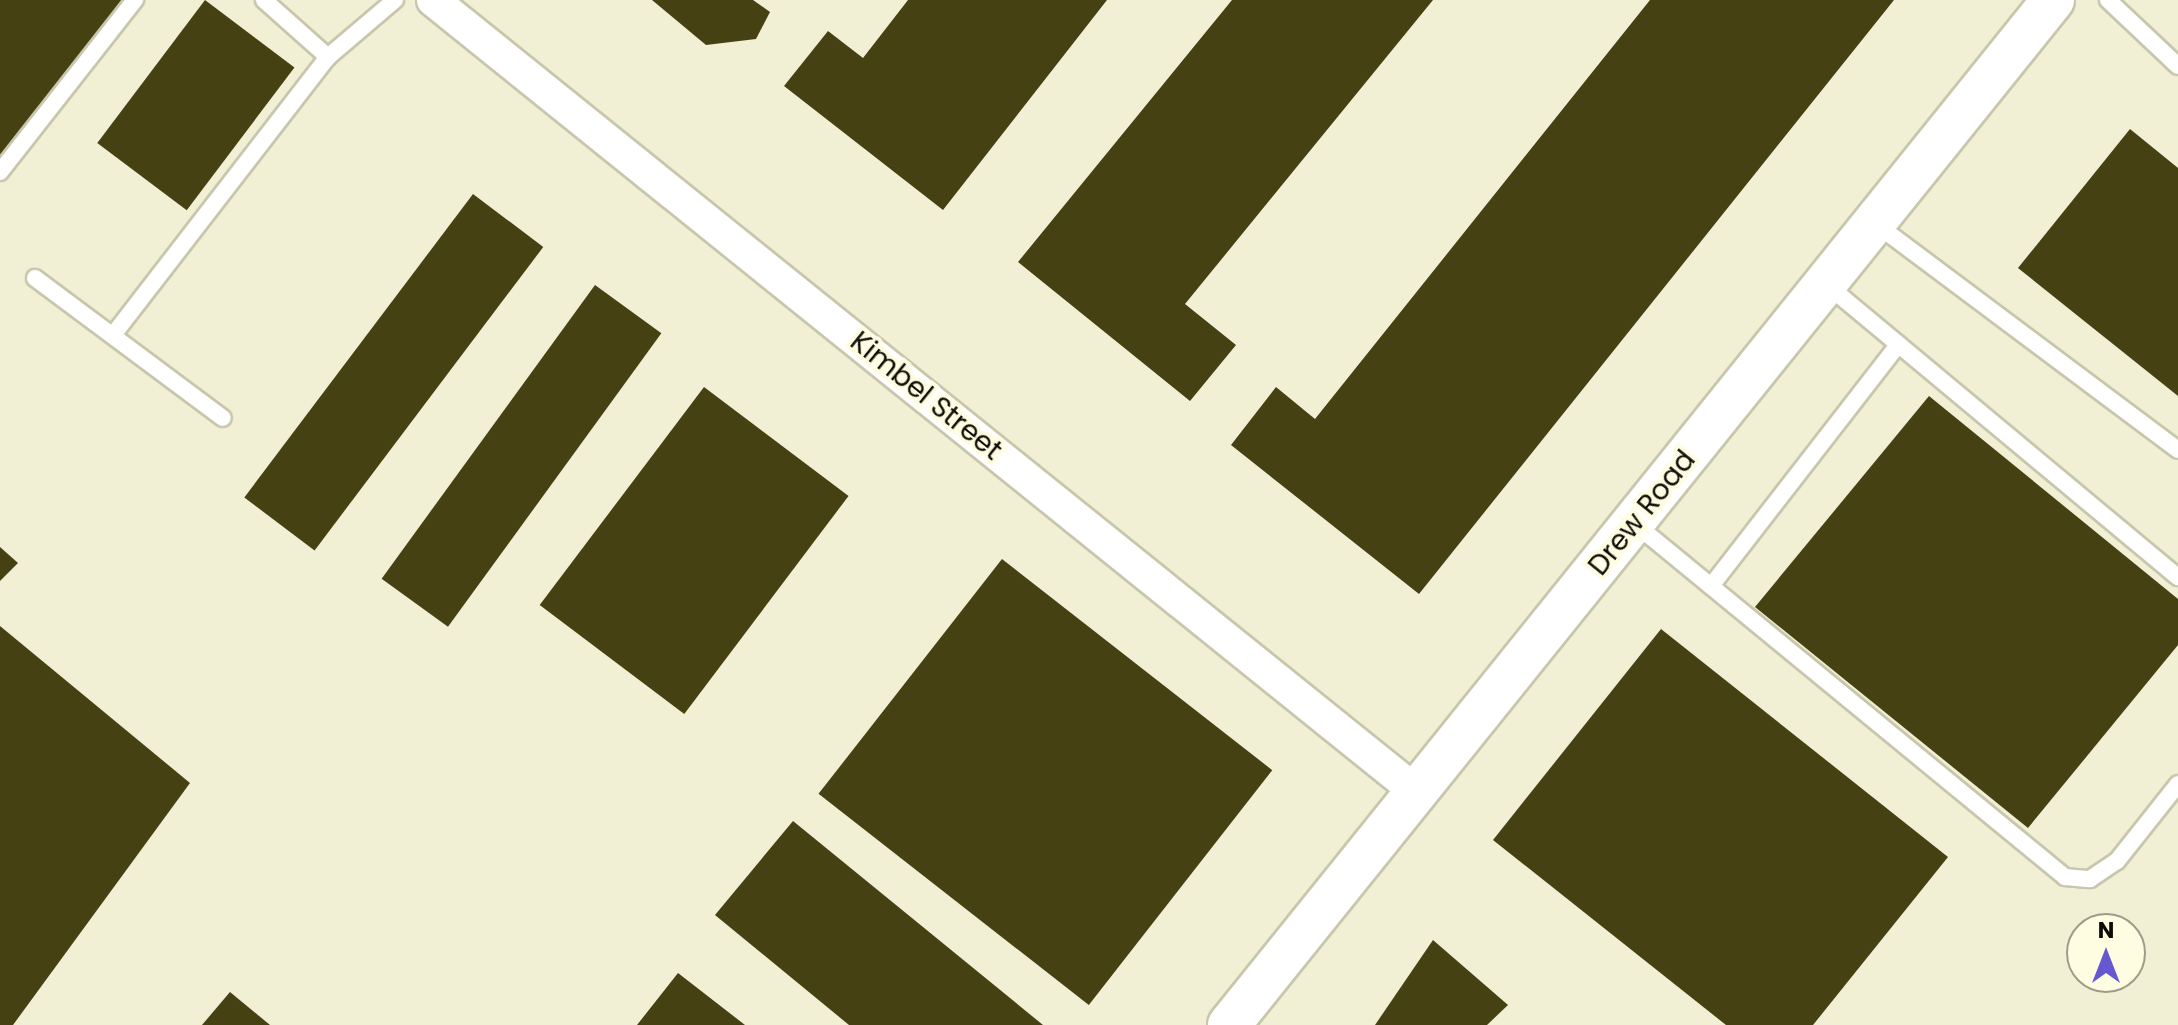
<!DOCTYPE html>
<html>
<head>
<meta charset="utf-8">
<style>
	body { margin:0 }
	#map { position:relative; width:2178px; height:1025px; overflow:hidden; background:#f1efd4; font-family:Poppins,sans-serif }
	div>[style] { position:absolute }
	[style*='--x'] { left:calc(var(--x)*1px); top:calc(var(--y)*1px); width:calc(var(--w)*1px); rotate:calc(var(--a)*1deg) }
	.building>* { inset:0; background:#464113; transform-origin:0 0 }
	.roads { filter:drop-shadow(2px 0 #c8c6ac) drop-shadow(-2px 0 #c8c6ac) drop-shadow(0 2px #c8c6ac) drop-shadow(0 -2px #c8c6ac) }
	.service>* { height:16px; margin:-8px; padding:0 8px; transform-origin:8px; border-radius:8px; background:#fff }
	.minor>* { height:32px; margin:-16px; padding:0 16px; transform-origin:16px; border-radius:16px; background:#fff }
	.tertiary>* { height:42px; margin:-21px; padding:0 21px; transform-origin:21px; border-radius:21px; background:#fff }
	span { translate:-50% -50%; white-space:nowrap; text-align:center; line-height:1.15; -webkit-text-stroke:8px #fefce1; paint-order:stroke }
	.street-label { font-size:28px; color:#0e0d05 }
	.north { position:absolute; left:2066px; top:913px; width:80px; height:80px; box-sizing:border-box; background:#fefce1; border:2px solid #9e9c89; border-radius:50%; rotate:0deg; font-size:22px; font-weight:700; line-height:32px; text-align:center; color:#0e0d05 }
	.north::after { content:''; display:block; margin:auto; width:28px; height:36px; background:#6558d1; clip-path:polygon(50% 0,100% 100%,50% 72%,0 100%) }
</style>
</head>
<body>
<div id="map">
	<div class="building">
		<i style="clip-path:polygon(0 0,123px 0,0 161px)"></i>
		<i style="left:205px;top:0;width:112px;height:179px;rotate:37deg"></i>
		<i style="clip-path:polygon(652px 0,753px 0,770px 12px,756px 39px,706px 45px)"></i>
		<i style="clip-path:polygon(908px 0,1107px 0,943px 210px,784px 86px,828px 31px,863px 58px)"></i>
		<i style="clip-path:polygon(1232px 0,1433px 0,1185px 304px,1236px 345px,1190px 401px,1018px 262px)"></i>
		<i style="clip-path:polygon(1650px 0,1894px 0,1419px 594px,1231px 445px,1276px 387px,1315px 419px)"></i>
		<i style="clip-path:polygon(2130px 129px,2178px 168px,2178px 396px,2018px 268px)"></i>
		<i style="left:473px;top:194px;width:88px;height:380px;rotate:37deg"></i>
		<i style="left:595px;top:285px;width:82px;height:363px;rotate:36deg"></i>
		<i style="left:704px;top:387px;width:181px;height:273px;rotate:37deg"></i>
		<i style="clip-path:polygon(1929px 396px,2178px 599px,2178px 645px,2028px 828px,1755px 607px)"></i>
		<i style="clip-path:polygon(0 547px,18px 563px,0 581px)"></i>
		<i style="left:1002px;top:559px;width:343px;height:298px;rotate:38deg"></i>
		<i style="clip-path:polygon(0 626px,190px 783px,13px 1025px,0 1025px)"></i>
		<i style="clip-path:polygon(1661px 629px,1948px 857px,1813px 1025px,1726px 1025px,1493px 840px)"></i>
		<i style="clip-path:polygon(793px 821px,1043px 1025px,849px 1025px,715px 915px)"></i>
		<i style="clip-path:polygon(1433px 940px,1508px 1005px,1487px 1025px,1375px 1025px)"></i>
		<i style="clip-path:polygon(678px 973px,745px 1025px,637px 1025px)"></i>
		<i style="clip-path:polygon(230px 992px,270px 1025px,202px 1025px)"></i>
	</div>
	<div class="roads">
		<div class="service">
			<i style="--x:264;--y:0;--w:86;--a:41.7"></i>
			<i style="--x:2108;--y:0;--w:96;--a:43.3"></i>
			<i style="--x:0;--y:172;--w:219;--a:-51.9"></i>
			<i style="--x:1876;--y:224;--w:377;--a:36.8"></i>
			<i style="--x:35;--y:278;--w:234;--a:36.7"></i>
			<i style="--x:1826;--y:284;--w:458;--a:39.8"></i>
			<i style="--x:113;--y:335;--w:351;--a:-52.3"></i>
			<i style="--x:328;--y:57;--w:88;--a:-40.4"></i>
			<i style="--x:1634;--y:523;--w:558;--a:39.4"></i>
			<i style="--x:2065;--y:877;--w:25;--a:5"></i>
			<i style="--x:2090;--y:879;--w:32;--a:-34"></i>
			<i style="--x:2117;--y:861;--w:98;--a:-51.6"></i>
			<i style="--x:1711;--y:586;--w:306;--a:-52.2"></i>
		</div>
		<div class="minor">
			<i style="--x:433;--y:0;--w:1265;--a:38.84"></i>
		</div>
		<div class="tertiary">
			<i style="--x:1229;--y:1025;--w:1315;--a:-51.2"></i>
		</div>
	</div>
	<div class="street-label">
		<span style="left:926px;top:396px;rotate:39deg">Kimbel Street</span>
		<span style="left:1642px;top:513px;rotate:-51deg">Drew Road</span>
	</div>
	<div class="north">N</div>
</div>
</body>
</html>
